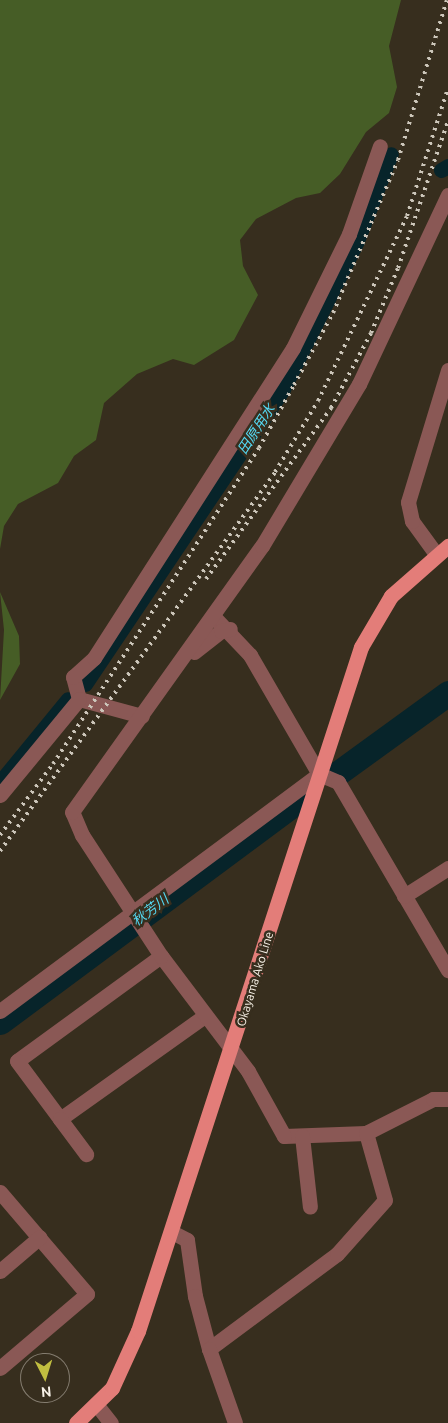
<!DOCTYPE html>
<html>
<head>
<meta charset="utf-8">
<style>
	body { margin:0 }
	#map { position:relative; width:448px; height:1423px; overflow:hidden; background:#372e1e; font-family:Ubuntu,"Noto Sans JP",sans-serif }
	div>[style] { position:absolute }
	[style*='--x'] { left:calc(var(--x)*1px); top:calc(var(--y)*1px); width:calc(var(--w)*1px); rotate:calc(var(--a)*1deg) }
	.green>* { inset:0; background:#465d26 }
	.canal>* { height:15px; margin:-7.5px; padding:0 7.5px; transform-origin:7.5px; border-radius:7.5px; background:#07242a }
	.river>* { height:25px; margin:-12.5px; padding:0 12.5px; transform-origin:12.5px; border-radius:12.5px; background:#07242a }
	.minor>* { height:15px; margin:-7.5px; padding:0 7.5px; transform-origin:7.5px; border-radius:7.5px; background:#8a5855 }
	.major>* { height:15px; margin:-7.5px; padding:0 7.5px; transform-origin:7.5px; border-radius:7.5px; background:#e37d79 }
	.rail>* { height:4px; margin-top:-2px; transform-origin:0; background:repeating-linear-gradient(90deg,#ccc6ba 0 2.5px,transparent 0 7.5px) }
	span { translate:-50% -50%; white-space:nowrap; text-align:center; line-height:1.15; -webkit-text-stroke:5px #372e1e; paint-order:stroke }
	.street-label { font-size:12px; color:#f8f2e8 }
	.water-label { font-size:14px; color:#54d9f3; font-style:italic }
	.north { position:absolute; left:20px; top:1353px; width:50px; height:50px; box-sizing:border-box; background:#372e1e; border:1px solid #847c6f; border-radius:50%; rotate:175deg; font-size:14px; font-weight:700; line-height:20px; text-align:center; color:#f8f2e8 }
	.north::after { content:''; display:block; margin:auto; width:18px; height:22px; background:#c1be40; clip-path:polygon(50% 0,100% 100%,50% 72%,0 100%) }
</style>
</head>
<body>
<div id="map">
	<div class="green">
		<i style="clip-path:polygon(0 0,401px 0,389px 46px,397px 87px,389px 113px,366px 132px,340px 174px,320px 193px,296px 198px,256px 219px,240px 240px,243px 266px,258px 295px,234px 340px,194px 365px,173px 359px,137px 374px,104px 403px,96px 440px,74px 456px,58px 483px,18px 504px,4px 526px,0 549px)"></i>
		<i style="clip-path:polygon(0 592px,19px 636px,20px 664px,0 700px,4px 630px)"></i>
	</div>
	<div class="canal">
		<i style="--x:441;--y:170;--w:8;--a:-30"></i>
		<i style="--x:85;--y:684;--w:355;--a:-56.1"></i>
		<i style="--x:283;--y:389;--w:165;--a:-63.4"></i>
		<i style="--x:357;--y:241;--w:93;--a:-68.7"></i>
		<i style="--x:0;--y:782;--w:107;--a:-50.7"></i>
	</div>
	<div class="river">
		<i style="--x:338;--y:773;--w:136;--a:-36"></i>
		<i style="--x:0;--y:1022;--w:374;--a:-36.6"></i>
	</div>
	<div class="minor">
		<i style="--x:436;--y:554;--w:41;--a:-126"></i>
		<i style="--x:412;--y:521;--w:19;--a:-102"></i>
		<i style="--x:408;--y:502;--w:138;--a:-73.1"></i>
		<i style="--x:213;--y:616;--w:54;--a:46.5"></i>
		<i style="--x:250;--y:655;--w:138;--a:59.9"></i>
		<i style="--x:319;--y:774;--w:21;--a:23"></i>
		<i style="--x:338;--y:782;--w:218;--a:59.7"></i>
		<i style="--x:194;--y:652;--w:34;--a:-38"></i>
		<i style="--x:221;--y:631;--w:9;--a:-13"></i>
		<i style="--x:79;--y:699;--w:23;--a:-105"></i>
		<i style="--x:73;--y:677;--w:28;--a:-42"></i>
		<i style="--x:94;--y:658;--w:368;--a:-57.3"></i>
		<i style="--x:293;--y:348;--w:127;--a:-63.8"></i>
		<i style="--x:349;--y:234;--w:93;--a:-70.6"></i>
		<i style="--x:79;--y:699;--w:65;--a:15.1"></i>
		<i style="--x:0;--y:795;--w:124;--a:-50.5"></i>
		<i style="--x:404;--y:896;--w:52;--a:-32.5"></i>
		<i style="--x:161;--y:956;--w:178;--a:143.9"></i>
		<i style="--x:17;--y:1061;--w:72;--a:53.4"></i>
		<i style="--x:60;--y:1119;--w:176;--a:-35.5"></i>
		<i style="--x:0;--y:1011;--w:397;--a:-36.6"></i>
		<i style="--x:60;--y:1119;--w:44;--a:53.4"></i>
		<i style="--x:366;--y:1133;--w:82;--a:177.9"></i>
		<i style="--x:284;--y:1136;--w:74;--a:-119"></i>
		<i style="--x:248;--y:1071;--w:144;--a:-127.1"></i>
		<i style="--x:161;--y:956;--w:145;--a:-123.1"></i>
		<i style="--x:82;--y:835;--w:25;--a:-113"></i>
		<i style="--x:72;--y:812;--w:327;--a:-54.5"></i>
		<i style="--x:262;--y:546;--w:189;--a:-59.1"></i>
		<i style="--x:359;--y:384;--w:209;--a:-64.8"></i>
		<i style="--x:302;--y:1136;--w:71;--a:83.6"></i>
		<i style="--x:0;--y:1192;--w:134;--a:49.5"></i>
		<i style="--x:87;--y:1294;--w:114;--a:139.6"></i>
		<i style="--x:172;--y:1232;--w:17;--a:28"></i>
		<i style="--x:187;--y:1240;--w:57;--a:81.9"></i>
		<i style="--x:195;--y:1296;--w:55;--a:75.2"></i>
		<i style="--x:209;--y:1349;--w:159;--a:-36.6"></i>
		<i style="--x:337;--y:1254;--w:72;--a:-48.4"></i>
		<i style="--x:385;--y:1200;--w:70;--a:-105.8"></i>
		<i style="--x:366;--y:1133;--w:75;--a:-26.9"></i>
		<i style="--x:433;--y:1099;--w:15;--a:0"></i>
		<i style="--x:0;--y:1271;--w:52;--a:-40.4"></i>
		<i style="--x:209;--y:1349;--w:78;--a:70.6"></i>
		<i style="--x:96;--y:1404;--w:24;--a:52"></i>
	</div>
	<div class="major">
		<i style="--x:76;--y:1423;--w:50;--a:-44.2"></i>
		<i style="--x:112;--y:1388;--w:63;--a:-65.5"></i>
		<i style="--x:138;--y:1331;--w:719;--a:-71.94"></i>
		<i style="--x:361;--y:647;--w:59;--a:-59.5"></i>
		<i style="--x:391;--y:596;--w:76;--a:-41.3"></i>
	</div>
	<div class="rail">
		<i style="--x:206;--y:579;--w:212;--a:-53.8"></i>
		<i style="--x:331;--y:408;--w:85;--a:-61.9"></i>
		<i style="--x:371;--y:333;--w:70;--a:-67.4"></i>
		<i style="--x:398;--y:268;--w:155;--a:-71.2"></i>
		<i style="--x:0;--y:835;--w:89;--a:-53.3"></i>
		<i style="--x:53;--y:764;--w:377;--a:-56.9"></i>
		<i style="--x:259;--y:448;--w:72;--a:-60.9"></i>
		<i style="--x:294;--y:385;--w:82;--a:-61.6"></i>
		<i style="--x:333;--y:313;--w:166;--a:-67"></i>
		<i style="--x:398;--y:160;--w:167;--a:-73"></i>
		<i style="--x:0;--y:851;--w:468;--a:-54"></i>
		<i style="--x:275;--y:472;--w:83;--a:-58.8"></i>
		<i style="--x:318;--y:401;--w:205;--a:-64.3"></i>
		<i style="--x:407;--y:216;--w:134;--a:-72.2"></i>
	</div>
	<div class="street-label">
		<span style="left:255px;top:979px;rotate:-73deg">Okayama Ako Line</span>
	</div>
	<div class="water-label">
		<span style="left:256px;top:429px;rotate:-57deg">田原用水</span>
		<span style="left:150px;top:910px;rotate:-37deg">秋芳川</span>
	</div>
	<div class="north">N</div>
</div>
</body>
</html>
